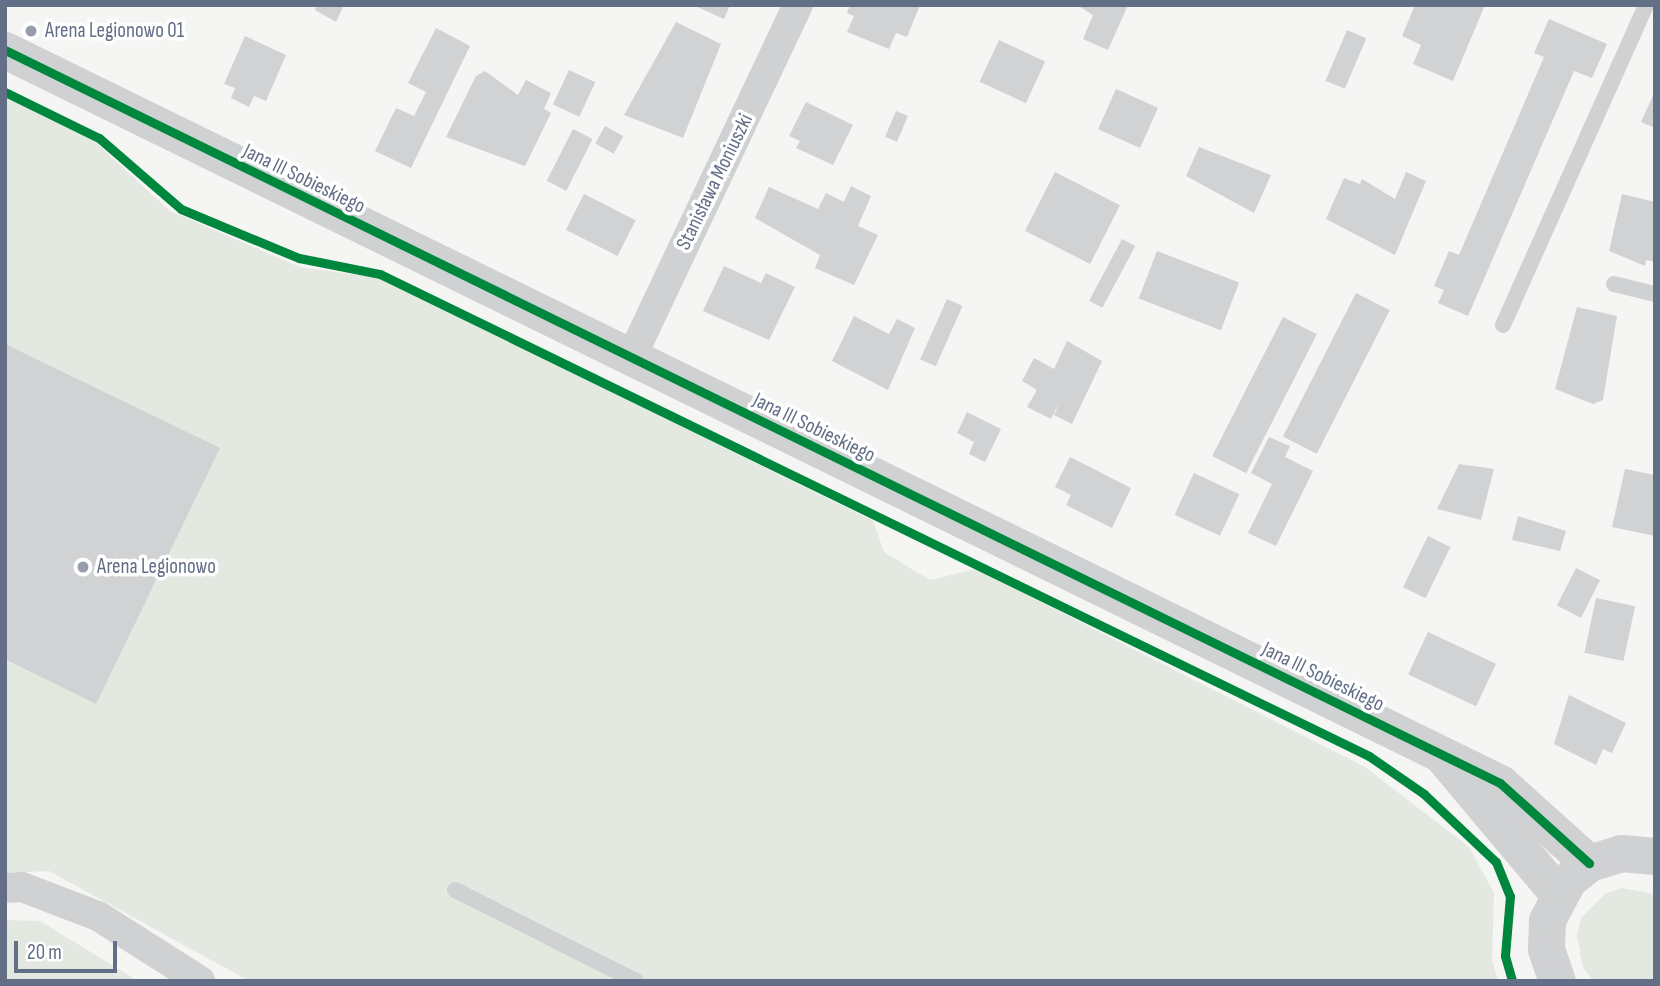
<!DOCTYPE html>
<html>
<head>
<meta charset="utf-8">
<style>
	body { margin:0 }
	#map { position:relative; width:1660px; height:986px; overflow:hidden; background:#f5f5f3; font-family:"Sofia Sans Condensed",sans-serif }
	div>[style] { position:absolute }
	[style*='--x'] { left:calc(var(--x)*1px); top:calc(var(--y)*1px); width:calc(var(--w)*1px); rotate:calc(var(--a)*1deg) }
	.green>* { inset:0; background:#e3e8e1 }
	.building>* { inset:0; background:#d1d2d3; transform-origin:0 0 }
	.service>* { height:16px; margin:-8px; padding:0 8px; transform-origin:8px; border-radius:8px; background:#d0d1d2 }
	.minor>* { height:30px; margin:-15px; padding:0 15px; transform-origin:15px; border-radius:15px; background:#d0d1d2 }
	.tertiary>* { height:37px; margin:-18.5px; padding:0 18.5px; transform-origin:18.5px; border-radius:18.5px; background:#d0d1d2 }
	.cycleway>* { height:9px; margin:-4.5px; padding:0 4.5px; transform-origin:4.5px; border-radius:4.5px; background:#00873e }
	.dots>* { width:19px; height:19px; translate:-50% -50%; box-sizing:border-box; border:4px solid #fff; border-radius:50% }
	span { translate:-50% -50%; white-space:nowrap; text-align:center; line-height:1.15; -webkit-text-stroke:7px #fff; paint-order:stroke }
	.poi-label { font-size:21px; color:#636f86 }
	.left { translate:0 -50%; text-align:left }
	.street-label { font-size:21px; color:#636f86 }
	.frame { position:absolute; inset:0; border:7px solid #636f86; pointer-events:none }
	.scale { position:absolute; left:14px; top:941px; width:103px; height:32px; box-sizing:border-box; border:4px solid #636f86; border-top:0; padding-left:9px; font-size:21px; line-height:24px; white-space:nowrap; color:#636f86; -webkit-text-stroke:5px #fff; paint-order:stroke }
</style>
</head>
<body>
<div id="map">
	<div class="green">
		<i style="clip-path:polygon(5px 97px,93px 140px,170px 211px,300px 267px,381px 278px,873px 521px,884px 552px,930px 580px,976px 569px,1365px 767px,1469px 847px,1494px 893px,1492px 961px,1498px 981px,249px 981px,49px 871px,5px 873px)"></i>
		<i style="clip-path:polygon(1621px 888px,1655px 894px,1655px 981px,1594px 981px,1583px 968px,1577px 935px,1581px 918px,1605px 894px)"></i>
		<i style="clip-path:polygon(5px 920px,40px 921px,138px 981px,5px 981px)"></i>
	</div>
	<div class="building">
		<i style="clip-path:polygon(317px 5px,344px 5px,336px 22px,315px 10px)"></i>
		<i style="clip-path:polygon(693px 5px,730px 5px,724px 19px)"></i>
		<i style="clip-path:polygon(850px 5px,920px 5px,907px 37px,896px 33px,889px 49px,847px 32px,854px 16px,847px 13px)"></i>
		<i style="clip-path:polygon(1128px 5px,1108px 50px,1083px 39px,1093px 15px,1077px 5px)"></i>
		<i style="clip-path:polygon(1415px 5px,1485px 5px,1453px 81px,1413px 64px,1421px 45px,1402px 36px)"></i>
		<i style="clip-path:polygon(1549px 19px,1607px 44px,1592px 78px,1574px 71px,1468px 316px,1438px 303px,1444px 290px,1434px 286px,1449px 251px,1459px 255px,1544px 57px,1534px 53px)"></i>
		<i style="clip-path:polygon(676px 22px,721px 44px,683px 138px,624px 115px)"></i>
		<i style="clip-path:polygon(436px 28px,470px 46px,411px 168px,375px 151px,396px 108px,414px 116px,426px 92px,408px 83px)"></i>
		<i style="left:1347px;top:30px;width:21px;height:55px;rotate:23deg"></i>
		<i style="clip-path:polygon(245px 36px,286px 55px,266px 101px,254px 96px,249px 107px,231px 98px,235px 88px,224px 84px)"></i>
		<i style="left:999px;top:40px;width:51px;height:46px;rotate:25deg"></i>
		<i style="left:569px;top:70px;width:29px;height:38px;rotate:25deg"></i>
		<i style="clip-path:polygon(485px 71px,518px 95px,526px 80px,551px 93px,544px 109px,551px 113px,525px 166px,446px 137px,476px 76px)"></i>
		<i style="left:1116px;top:89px;width:46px;height:44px;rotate:24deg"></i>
		<i style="clip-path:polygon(1655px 91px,1655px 128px,1641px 122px)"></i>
		<i style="clip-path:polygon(806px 102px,853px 125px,833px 165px,796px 148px,800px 141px,789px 136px)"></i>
		<i style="left:896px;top:111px;width:13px;height:28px;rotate:23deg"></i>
		<i style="left:605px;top:126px;width:21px;height:20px;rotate:29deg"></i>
		<i style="left:573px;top:129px;width:22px;height:58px;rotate:27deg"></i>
		<i style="clip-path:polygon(1199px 147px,1271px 175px,1254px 213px,1186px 176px)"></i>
		<i style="left:1055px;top:172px;width:73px;height:66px;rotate:27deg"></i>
		<i style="clip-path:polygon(1406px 172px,1426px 181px,1395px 255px,1326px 219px,1344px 178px,1360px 184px,1362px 179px,1395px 199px)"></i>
		<i style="clip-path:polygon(851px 186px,871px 196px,858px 226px,878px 235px,854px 285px,815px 268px,820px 255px,755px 218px,769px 187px,818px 209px,826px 193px,844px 202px)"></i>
		<i style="left:584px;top:194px;width:58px;height:40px;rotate:27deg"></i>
		<i style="clip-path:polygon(1622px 194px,1655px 202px,1655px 262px,1646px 260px,1645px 266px,1609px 251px)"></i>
		<i style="left:1122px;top:239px;width:15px;height:70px;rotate:28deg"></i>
		<i style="left:1157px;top:251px;width:88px;height:51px;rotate:21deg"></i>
		<i style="clip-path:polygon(724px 266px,761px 283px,766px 273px,795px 287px,769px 340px,703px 311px)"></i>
		<i style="left:1356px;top:293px;width:38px;height:161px;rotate:27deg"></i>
		<i style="left:947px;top:299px;width:17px;height:66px;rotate:24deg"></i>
		<i style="clip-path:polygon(1577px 307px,1617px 316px,1603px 400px,1593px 404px,1555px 389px)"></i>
		<i style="clip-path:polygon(854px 316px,889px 334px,897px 319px,915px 328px,888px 390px,832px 361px)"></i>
		<i style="left:1283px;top:317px;width:38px;height:156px;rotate:27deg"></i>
		<i style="clip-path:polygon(1067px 341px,1102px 361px,1072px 424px,1054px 415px,1060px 401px,1051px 419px,1027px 407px,1037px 390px,1022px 381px,1034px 358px,1054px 369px)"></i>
		<i style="clip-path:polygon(5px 344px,220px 448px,96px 704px,5px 659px)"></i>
		<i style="clip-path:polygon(967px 412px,1001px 429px,985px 462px,969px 454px,974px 442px,957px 433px)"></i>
		<i style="clip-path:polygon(1269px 437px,1290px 446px,1285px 457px,1313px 471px,1276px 546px,1248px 533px,1272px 484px,1251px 473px)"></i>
		<i style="clip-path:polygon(1070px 457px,1131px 488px,1112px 528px,1066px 505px,1071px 495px,1055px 487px)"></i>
		<i style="clip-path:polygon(1459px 464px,1494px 469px,1481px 520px,1437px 509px)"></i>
		<i style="clip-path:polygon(1625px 469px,1655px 475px,1655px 536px,1612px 527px)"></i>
		<i style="left:1194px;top:473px;width:50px;height:46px;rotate:25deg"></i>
		<i style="clip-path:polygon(1518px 516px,1566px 531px,1560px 551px,1512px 540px)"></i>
		<i style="left:1428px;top:536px;width:25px;height:57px;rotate:26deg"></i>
		<i style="left:1576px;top:568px;width:27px;height:42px;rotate:27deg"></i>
		<i style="left:1596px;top:598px;width:40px;height:56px;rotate:12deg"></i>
		<i style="left:1428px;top:632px;width:75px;height:47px;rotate:25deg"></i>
		<i style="clip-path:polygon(1569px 695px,1626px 723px,1612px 753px,1603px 749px,1596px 765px,1554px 744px)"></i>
	</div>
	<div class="service">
		<i style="--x:1614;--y:284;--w:42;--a:13.7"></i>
		<i style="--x:1503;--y:325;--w:350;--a:-65.9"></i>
		<i style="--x:455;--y:890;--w:203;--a:26.7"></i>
	</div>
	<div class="minor">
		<i style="--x:631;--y:358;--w:391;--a:-64.7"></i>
		<i style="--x:5;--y:888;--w:17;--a:-3"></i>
		<i style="--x:22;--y:887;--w:81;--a:20.9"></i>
		<i style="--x:98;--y:916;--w:121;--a:32.5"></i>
	</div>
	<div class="tertiary">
		<i style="--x:5;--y:50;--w:1665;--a:26.12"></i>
		<i style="--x:1500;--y:783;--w:120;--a:42"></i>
		<i style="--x:1444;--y:758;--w:177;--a:50"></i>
		<i style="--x:1557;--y:981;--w:34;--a:-109"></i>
		<i style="--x:1546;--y:949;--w:29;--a:-88"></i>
		<i style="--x:1547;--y:920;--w:45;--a:-62.3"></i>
		<i style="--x:1568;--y:880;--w:27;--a:-39"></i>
		<i style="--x:1589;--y:863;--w:34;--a:-17"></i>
		<i style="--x:1621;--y:853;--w:34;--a:5"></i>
	</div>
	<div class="cycleway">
		<i style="--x:5;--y:50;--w:1665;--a:26.12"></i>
		<i style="--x:1500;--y:783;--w:120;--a:42"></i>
		<i style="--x:5;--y:92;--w:105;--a:26.1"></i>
		<i style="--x:99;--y:138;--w:108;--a:40.9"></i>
		<i style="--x:181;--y:209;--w:128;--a:22.6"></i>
		<i style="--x:299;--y:258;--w:83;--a:11.2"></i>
		<i style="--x:380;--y:274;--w:1100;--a:25.98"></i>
		<i style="--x:1369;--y:756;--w:67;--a:34.6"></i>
		<i style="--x:1424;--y:794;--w:99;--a:43.4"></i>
		<i style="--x:1496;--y:862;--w:37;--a:68"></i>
		<i style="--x:1510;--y:896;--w:60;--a:94.8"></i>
		<i style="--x:1505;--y:956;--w:26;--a:74"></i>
	</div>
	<div class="dots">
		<i style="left:31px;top:31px;background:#969eac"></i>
		<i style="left:83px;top:567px;background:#969eac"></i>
	</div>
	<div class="poi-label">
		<span class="left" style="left:45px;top:31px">Arena Legionowo 01</span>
		<span class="left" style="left:97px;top:567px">Arena Legionowo</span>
	</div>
	<div class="street-label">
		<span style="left:304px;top:179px;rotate:26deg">Jana III Sobieskiego</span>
		<span style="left:715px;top:182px;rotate:-64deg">Stanisława Moniuszki</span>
		<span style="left:814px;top:428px;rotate:26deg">Jana III Sobieskiego</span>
		<span style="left:1323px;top:677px;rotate:26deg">Jana III Sobieskiego</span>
	</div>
	<div class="frame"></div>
	<div class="scale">20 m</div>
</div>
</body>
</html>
